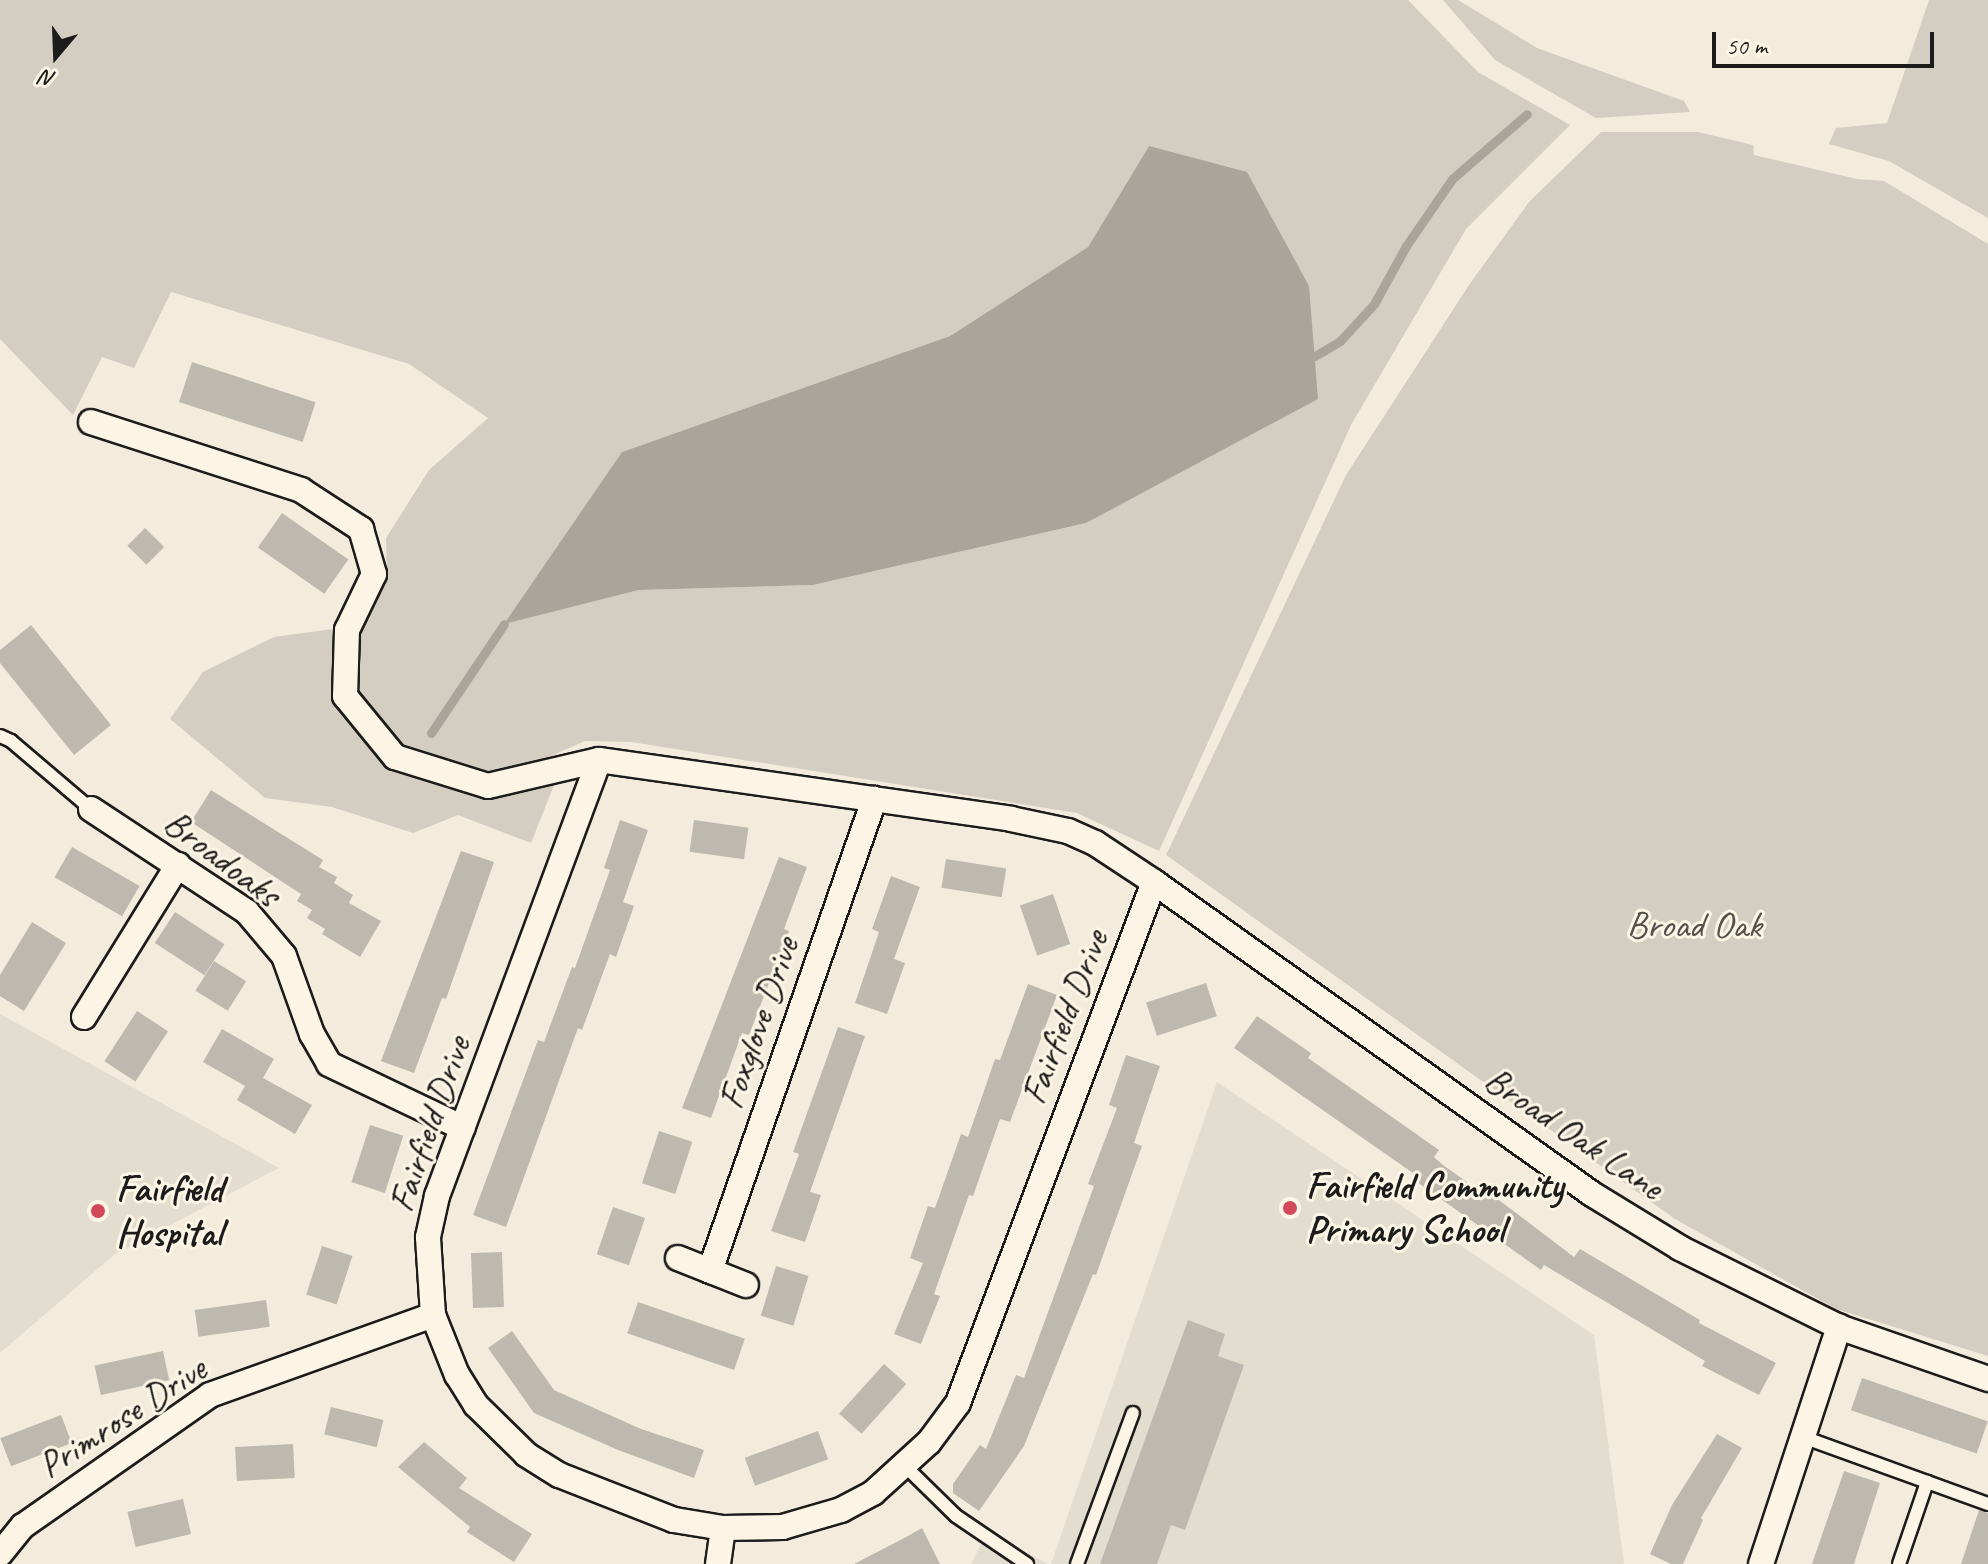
<!DOCTYPE html>
<html>
<head>
<meta charset="utf-8">
<style>
	body { margin:0 }
	#map { position:relative; width:1988px; height:1564px; overflow:hidden; background:#f3ecdd; font-family:Caveat,sans-serif }
	div>[style] { position:absolute }
	[style*='--x'] { left:calc(var(--x)*1px); top:calc(var(--y)*1px); width:calc(var(--w)*1px); rotate:calc(var(--a)*1deg) }
	.built>* { inset:0; background:#e3ddcf }
	.green>* { inset:0; background:#d3cec1 }
	.water>* { inset:0; background:#aaa59b }
	.stream>* { height:9px; margin:-4.5px; padding:0 4.5px; transform-origin:4.5px; border-radius:4.5px; background:#aaa59b }
	.building>* { inset:0; background:#beb9ae; transform-origin:0 0 }
	.roads { filter:drop-shadow(2px 0 #1c1c1c) drop-shadow(-2px 0 #1c1c1c) drop-shadow(0 2px #1c1c1c) drop-shadow(0 -2px #1c1c1c) }
	.lane>* { height:12px; margin:-6px; padding:0 6px; transform-origin:6px; border-radius:6px; background:#fcf5e5 }
	.street>* { height:24px; margin:-12px; padding:0 12px; transform-origin:12px; border-radius:12px; background:#fcf5e5 }
	.dots>* { width:22px; height:22px; translate:-50% -50%; box-sizing:border-box; border:4px solid #fcf5e5; border-radius:50% }
	span { translate:-50% -50%; white-space:nowrap; text-align:center; line-height:1.15; -webkit-text-stroke:6px #fcf5e5; paint-order:stroke }
	.street-label { font-size:38px; color:#1c1c1c }
	.park-label { font-size:38px; color:#53514e }
	.poi-label { font-size:38px; color:#1c1c1c; font-weight:700 }
	.left { translate:0 -50%; text-align:left }
	.north { position:absolute; left:16px; top:16px; width:80px; height:80px; -webkit-text-stroke:6px #fcf5e5; paint-order:stroke; rotate:199deg; font-size:22px; font-weight:700; line-height:32px; text-align:center; color:#1c1c1c }
	.north::after { content:''; display:block; margin:auto; width:28px; height:36px; background:#1c1c1c; clip-path:polygon(50% 0,100% 100%,50% 72%,0 100%) }
	.scale { position:absolute; left:1712px; top:32px; width:222px; height:36px; box-sizing:border-box; border:4px solid #1c1c1c; border-top:0; padding-left:10px; font-size:24px; line-height:28px; white-space:nowrap; color:#1c1c1c; -webkit-text-stroke:6px #fcf5e5; paint-order:stroke }
</style>
</head>
<body>
<div id="map">
	<div class="built">
		<i style="clip-path:polygon(0 1014px,279px 1168px,115px 1254px,0 1353px)"></i>
		<i style="clip-path:polygon(1217px 1082px,1594px 1335px,1624px 1564px,1051px 1564px)"></i>
		<i style="clip-path:polygon(987px 1532px,1048px 1564px,971px 1564px)"></i>
	</div>
	<div class="green">
		<i style="clip-path:polygon(evenodd,0 0,1408px 0,1478px 72px,1570px 125px,1466px 229px,1351px 425px,1159px 851px,1077px 813px,631px 742px,585px 741px,546px 758px,486px 775px,402px 751px,357px 693px,356px 635px,387px 580px,386px 538px,429px 470px,488px 418px,409px 364px,171px 292px,134px 368px,102px 357px,73px 415px,0 339px,0 0,1149px 146px,1086px 523px,813px 585px,639px 590px,506px 623px,622px 452px,950px 336px,1088px 247px,1149px 146px)"></i>
		<i style="clip-path:polygon(1443px 0,1458px 0,1537px 48px,1684px 101px,1690px 112px,1596px 118px,1495px 60px)"></i>
		<i style="clip-path:polygon(1929px 0,1988px 0,1988px 218px,1889px 161px,1829px 144px,1836px 128px,1887px 123px)"></i>
		<i style="clip-path:polygon(1601px 132px,1698px 132px,1753px 145px,1754px 155px,1857px 179px,1884px 181px,1988px 244px,1988px 1356px,1836px 1309px,1675px 1219px,1166px 855px,1346px 475px,1469px 285px,1529px 202px)"></i>
		<i style="clip-path:polygon(340px 628px,335px 700px,391px 763px,494px 798px,556px 780px,531px 843px,458px 815px,413px 833px,332px 807px,265px 798px,170px 719px,203px 672px,274px 637px)"></i>
	</div>
	<div class="water">
		<i style="clip-path:polygon(1149px 146px,1247px 172px,1309px 286px,1318px 399px,1086px 523px,813px 585px,639px 590px,504px 624px,622px 452px,950px 336px,1088px 247px)"></i>
	</div>
	<div class="stream">
		<i style="--x:1315;--y:356;--w:29;--a:-31"></i>
		<i style="--x:1340;--y:341;--w:50;--a:-47.4"></i>
		<i style="--x:1374;--y:304;--w:66;--a:-61.1"></i>
		<i style="--x:1406;--y:246;--w:81;--a:-55.5"></i>
		<i style="--x:1452;--y:179;--w:99;--a:-40.9"></i>
		<i style="--x:431;--y:733;--w:131;--a:-56.2"></i>
	</div>
	<div class="building">
		<i style="left:192px;top:362px;width:130px;height:42px;rotate:18deg"></i>
		<i style="left:282px;top:513px;width:81px;height:42px;rotate:35deg"></i>
		<i style="left:145px;top:528px;width:27px;height:25px;rotate:45deg"></i>
		<i style="clip-path:polygon(31px 625px,111px 725px,74px 755px,0 663px,0 650px)"></i>
		<i style="clip-path:polygon(211px 790px,323px 860px,319px 867px,337px 877px,334px 883px,353px 895px,349px 903px,381px 921px,360px 957px,322px 934px,325px 929px,307px 918px,312px 910px,297px 901px,301px 894px,191px 822px)"></i>
		<i style="clip-path:polygon(620px 820px,648px 830px,623px 902px,634px 906px,616px 957px,610px 954px,582px 1030px,578px 1028px,506px 1227px,473px 1215px,538px 1040px,544px 1042px,572px 967px,575px 968px,610px 870px,604px 868px)"></i>
		<i style="left:694px;top:820px;width:55px;height:32px;rotate:8deg"></i>
		<i style="left:72px;top:847px;width:78px;height:35px;rotate:30deg"></i>
		<i style="clip-path:polygon(461px 851px,494px 862px,446px 999px,442px 998px,414px 1073px,381px 1061px)"></i>
		<i style="clip-path:polygon(779px 857px,807px 867px,784px 929px,789px 931px,749px 1035px,742px 1033px,711px 1118px,682px 1108px)"></i>
		<i style="left:946px;top:859px;width:61px;height:29px;rotate:9deg"></i>
		<i style="clip-path:polygon(891px 876px,920px 887px,894px 959px,905px 963px,887px 1014px,855px 1003px,879px 932px,872px 929px)"></i>
		<i style="left:1053px;top:894px;width:53px;height:35px;rotate:71deg"></i>
		<i style="left:175px;top:912px;width:59px;height:37px;rotate:33deg"></i>
		<i style="clip-path:polygon(32px 922px,66px 943px,24px 1011px,0 996px,0 975px)"></i>
		<i style="left:214px;top:961px;width:38px;height:35px;rotate:32deg"></i>
		<i style="left:1206px;top:983px;width:35px;height:63px;rotate:72deg"></i>
		<i style="clip-path:polygon(1028px 984px,1057px 995px,1010px 1122px,1000px 1119px,973px 1196px,969px 1195px,934px 1294px,940px 1296px,921px 1344px,894px 1334px,923px 1263px,910px 1258px,928px 1206px,935px 1208px,961px 1134px,968px 1137px,995px 1059px,1000px 1060px)"></i>
		<i style="left:137px;top:1011px;width:37px;height:60px;rotate:33deg"></i>
		<i style="clip-path:polygon(1257px 1016px,1311px 1053px,1308px 1058px,1439px 1150px,1434px 1157px,1443px 1165px,1481px 1192px,1483px 1188px,1574px 1257px,1580px 1249px,1700px 1320px,1699px 1323px,1776px 1363px,1759px 1395px,1702px 1366px,1705px 1361px,1544px 1265px,1541px 1270px,1417px 1182px,1420px 1178px,1234px 1048px)"></i>
		<i style="clip-path:polygon(838px 1027px,865px 1036px,810px 1192px,821px 1195px,805px 1242px,771px 1231px,799px 1154px,793px 1152px)"></i>
		<i style="clip-path:polygon(222px 1029px,274px 1059px,263px 1078px,312px 1105px,295px 1134px,237px 1100px,245px 1086px,203px 1062px)"></i>
		<i style="clip-path:polygon(1126px 1055px,1160px 1066px,1134px 1143px,1142px 1146px,1096px 1275px,1093px 1274px,1024px 1446px,979px 1511px,953px 1493px,953px 1484px,980px 1445px,986px 1449px,1016px 1375px,1024px 1378px,1094px 1186px,1088px 1184px,1117px 1108px,1109px 1105px)"></i>
		<i style="left:370px;top:1125px;width:35px;height:60px;rotate:18deg"></i>
		<i style="left:659px;top:1131px;width:35px;height:55px;rotate:18deg"></i>
		<i style="left:613px;top:1207px;width:34px;height:50px;rotate:19deg"></i>
		<i style="left:322px;top:1246px;width:32px;height:51px;rotate:18deg"></i>
		<i style="left:502px;top:1252px;width:55px;height:31px;rotate:88deg"></i>
		<i style="left:776px;top:1266px;width:34px;height:52px;rotate:17deg"></i>
		<i style="left:266px;top:1300px;width:27px;height:72px;rotate:82deg"></i>
		<i style="left:638px;top:1302px;width:113px;height:33px;rotate:19deg"></i>
		<i style="clip-path:polygon(1188px 1320px,1225px 1334px,1218px 1356px,1244px 1365px,1185px 1530px,1171px 1525px,1157px 1564px,1100px 1564px)"></i>
		<i style="clip-path:polygon(512px 1331px,554px 1390px,641px 1429px,704px 1450px,694px 1478px,618px 1450px,534px 1413px,488px 1348px)"></i>
		<i style="left:163px;top:1351px;width:30px;height:70px;rotate:78deg"></i>
		<i style="left:884px;top:1364px;width:30px;height:67px;rotate:42deg"></i>
		<i style="left:1862px;top:1378px;width:133px;height:34px;rotate:19deg"></i>
		<i style="left:331px;top:1407px;width:54px;height:28px;rotate:14deg"></i>
		<i style="left:61px;top:1415px;width:30px;height:65px;rotate:69deg"></i>
		<i style="left:818px;top:1431px;width:30px;height:78px;rotate:70deg"></i>
		<i style="clip-path:polygon(1717px 1434px,1742px 1448px,1701px 1518px,1703px 1520px,1683px 1564px,1671px 1564px,1650px 1554px,1672px 1505px)"></i>
		<i style="clip-path:polygon(424px 1442px,467px 1478px,459px 1488px,532px 1534px,514px 1562px,467px 1532px,470px 1527px,398px 1467px)"></i>
		<i style="left:293px;top:1444px;width:34px;height:58px;rotate:87deg"></i>
		<i style="clip-path:polygon(1844px 1471px,1880px 1483px,1854px 1564px,1812px 1564px)"></i>
		<i style="left:183px;top:1499px;width:36px;height:57px;rotate:77deg"></i>
		<i style="clip-path:polygon(1979px 1510px,1988px 1513px,1988px 1564px,1961px 1564px)"></i>
		<i style="clip-path:polygon(922px 1528px,940px 1564px,854px 1564px,908px 1536px)"></i>
	</div>
	<div class="roads">
		<div class="lane">
			<i style="--x:0;--y:736;--w:12;--a:24"></i>
			<i style="--x:11;--y:741;--w:105;--a:40.4"></i>
			<i style="--x:1803;--y:1437;--w:197;--a:19.9"></i>
			<i style="--x:905;--y:1466;--w:71;--a:44.4"></i>
			<i style="--x:956;--y:1516;--w:86;--a:34.1"></i>
			<i style="--x:1077;--y:1564;--w:161;--a:-69.7"></i>
			<i style="--x:1899;--y:1564;--w:87;--a:-71.1"></i>
		</div>
		<div class="street">
			<i style="--x:91;--y:422;--w:221;--a:17.9"></i>
			<i style="--x:301;--y:490;--w:72;--a:33"></i>
			<i style="--x:361;--y:529;--w:47;--a:73.9"></i>
			<i style="--x:374;--y:574;--w:62;--a:115.7"></i>
			<i style="--x:347;--y:630;--w:66;--a:91.7"></i>
			<i style="--x:345;--y:696;--w:79;--a:50.7"></i>
			<i style="--x:395;--y:757;--w:97;--a:17.3"></i>
			<i style="--x:488;--y:786;--w:114;--a:-13.2"></i>
			<i style="--x:91;--y:809;--w:187;--a:33.4"></i>
			<i style="--x:247;--y:912;--w:57;--a:49.9"></i>
			<i style="--x:284;--y:956;--w:83;--a:70.3"></i>
			<i style="--x:312;--y:1034;--w:34;--a:60"></i>
			<i style="--x:329;--y:1064;--w:148;--a:25.5"></i>
			<i style="--x:1154;--y:882;--w:557;--a:110.62"></i>
			<i style="--x:958;--y:1403;--w:49;--a:126.6"></i>
			<i style="--x:929;--y:1442;--w:76;--a:137.7"></i>
			<i style="--x:873;--y:1493;--w:36;--a:152"></i>
			<i style="--x:841;--y:1510;--w:60;--a:163.7"></i>
			<i style="--x:783;--y:1527;--w:60;--a:179"></i>
			<i style="--x:723;--y:1528;--w:50;--a:-170.7"></i>
			<i style="--x:674;--y:1520;--w:123;--a:-158.6"></i>
			<i style="--x:559;--y:1475;--w:39;--a:-148"></i>
			<i style="--x:526;--y:1454;--w:70;--a:-135.6"></i>
			<i style="--x:476;--y:1405;--w:36;--a:-122"></i>
			<i style="--x:457;--y:1375;--w:65;--a:-111.8"></i>
			<i style="--x:433;--y:1315;--w:78;--a:-93.7"></i>
			<i style="--x:428;--y:1237;--w:42;--a:-77.6"></i>
			<i style="--x:437;--y:1196;--w:465;--a:-69.6"></i>
			<i style="--x:599;--y:760;--w:416;--a:8.1"></i>
			<i style="--x:1011;--y:819;--w:58;--a:11.9"></i>
			<i style="--x:1068;--y:831;--w:30;--a:24"></i>
			<i style="--x:1095;--y:843;--w:71;--a:33.5"></i>
			<i style="--x:1154;--y:882;--w:538;--a:35.46"></i>
			<i style="--x:1592;--y:1194;--w:103;--a:31.5"></i>
			<i style="--x:1680;--y:1248;--w:178;--a:26.4"></i>
			<i style="--x:1839;--y:1327;--w:158;--a:19.2"></i>
			<i style="--x:84;--y:1017;--w:179;--a:-58.3"></i>
			<i style="--x:678;--y:1258;--w:73;--a:21.7"></i>
			<i style="--x:710;--y:1271;--w:500;--a:-70.8"></i>
			<i style="--x:0;--y:1554;--w:36;--a:-51"></i>
			<i style="--x:23;--y:1526;--w:228;--a:-35"></i>
			<i style="--x:210;--y:1395;--w:237;--a:-19.7"></i>
			<i style="--x:718;--y:1564;--w:36;--a:-82"></i>
			<i style="--x:1761;--y:1564;--w:250;--a:-71.8"></i>
		</div>
	</div>
	<div class="dots">
		<i style="left:1290px;top:1208px;background:#d1495b"></i>
		<i style="left:98px;top:1211px;background:#d1495b"></i>
	</div>
	<div class="street-label">
		<span style="left:222px;top:858px;rotate:37deg">Broadoaks</span>
		<span style="left:1064px;top:1017px;rotate:-69deg">Fairfield Drive</span>
		<span style="left:758px;top:1023px;rotate:-71deg">Foxglove Drive</span>
		<span style="left:429px;top:1124px;rotate:-71deg">Fairfield Drive</span>
		<span style="left:1574px;top:1133px;rotate:34deg">Broad Oak Lane</span>
		<span style="left:122px;top:1417px;rotate:-33deg">Primrose Drive</span>
	</div>
	<div class="park-label">
		<span style="left:1694px;top:925px">Broad Oak</span>
	</div>
	<div class="poi-label">
		<span class="left" style="left:1306px;top:1208px">Fairfield Community<br>Primary School</span>
		<span class="left" style="left:116px;top:1211px">Fairfield<br>Hospital</span>
	</div>
	<div class="north">N</div>
	<div class="scale">50 m</div>
</div>
</body>
</html>
